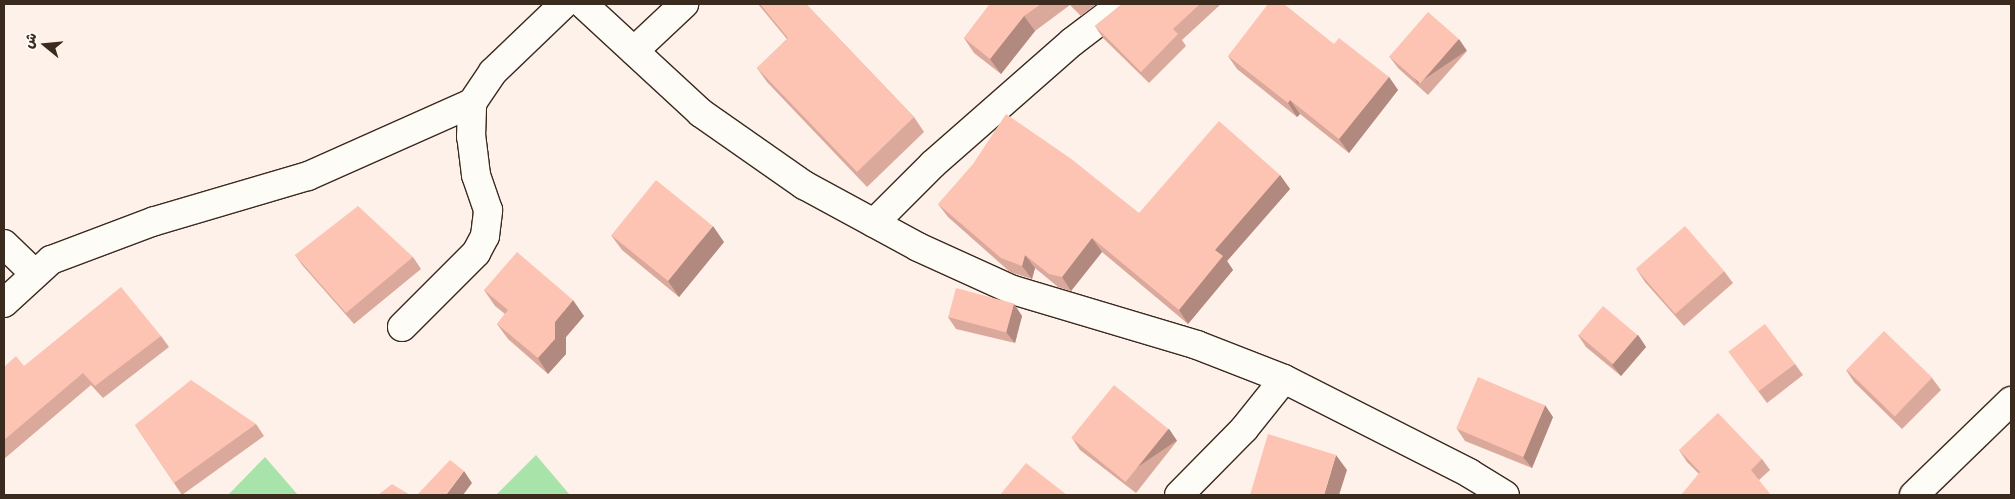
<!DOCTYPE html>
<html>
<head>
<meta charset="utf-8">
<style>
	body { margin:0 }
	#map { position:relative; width:2015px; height:499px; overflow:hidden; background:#fdf1ea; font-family:Mynerve,"Playpen Sans Arabic",sans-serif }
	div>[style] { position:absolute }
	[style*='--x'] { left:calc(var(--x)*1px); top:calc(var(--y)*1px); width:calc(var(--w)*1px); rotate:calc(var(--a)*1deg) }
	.green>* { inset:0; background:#a8e4aa }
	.roads { filter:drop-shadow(1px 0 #3b2a1e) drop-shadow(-1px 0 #3b2a1e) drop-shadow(0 1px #3b2a1e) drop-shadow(0 -1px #3b2a1e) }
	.minor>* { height:28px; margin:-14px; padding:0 14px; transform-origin:14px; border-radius:14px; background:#fdfcf7 }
	.wall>* { inset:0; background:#daa99b }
	.shaded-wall>* { inset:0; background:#b1897e; transform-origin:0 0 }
	.building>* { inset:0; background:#fdc4b4; transform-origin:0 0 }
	span { translate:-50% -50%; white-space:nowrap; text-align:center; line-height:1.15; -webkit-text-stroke:4px #fdfcf7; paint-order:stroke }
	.frame { position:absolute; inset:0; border:5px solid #3b2a1e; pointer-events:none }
	.north { position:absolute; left:20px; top:20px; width:50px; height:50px; -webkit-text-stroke:4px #fdfcf7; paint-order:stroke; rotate:287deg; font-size:14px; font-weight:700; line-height:20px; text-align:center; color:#3b2a1e }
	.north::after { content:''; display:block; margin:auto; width:18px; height:22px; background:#3b2a1e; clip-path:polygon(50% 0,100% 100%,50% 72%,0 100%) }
</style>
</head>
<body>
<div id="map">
	<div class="green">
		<i style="clip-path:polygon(536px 455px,570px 495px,496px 495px)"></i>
		<i style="clip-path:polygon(265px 457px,298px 495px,228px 495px)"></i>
	</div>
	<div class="roads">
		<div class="minor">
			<i style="--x:583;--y:4;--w:161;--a:42.7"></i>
			<i style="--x:701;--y:113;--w:126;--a:35"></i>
			<i style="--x:804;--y:185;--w:130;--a:28.5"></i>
			<i style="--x:918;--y:247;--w:104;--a:24.4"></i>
			<i style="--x:1013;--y:290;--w:192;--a:16.6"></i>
			<i style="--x:1197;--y:345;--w:93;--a:21.3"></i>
			<i style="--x:1284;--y:379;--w:208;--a:26.9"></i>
			<i style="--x:1469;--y:473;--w:42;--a:31.4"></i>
			<i style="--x:634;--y:51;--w:69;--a:-43.2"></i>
			<i style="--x:874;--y:223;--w:83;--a:-45"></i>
			<i style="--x:933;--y:164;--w:185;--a:-41.3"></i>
			<i style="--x:1072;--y:42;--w:63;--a:-37.2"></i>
			<i style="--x:4;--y:244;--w:43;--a:44.1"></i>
			<i style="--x:4;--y:303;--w:64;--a:-42.5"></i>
			<i style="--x:51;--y:260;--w:111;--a:-20.6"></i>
			<i style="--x:155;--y:221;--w:159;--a:-16.4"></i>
			<i style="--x:308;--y:176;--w:180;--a:-24"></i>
			<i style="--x:402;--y:327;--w:105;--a:-45"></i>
			<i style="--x:476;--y:253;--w:19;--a:-62"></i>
			<i style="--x:485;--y:236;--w:26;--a:-83"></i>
			<i style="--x:488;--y:210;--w:37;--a:-109"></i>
			<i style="--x:476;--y:175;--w:38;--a:-97"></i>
			<i style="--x:471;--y:137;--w:34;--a:-88"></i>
			<i style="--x:472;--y:103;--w:37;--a:-56"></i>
			<i style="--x:493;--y:72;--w:98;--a:-43.8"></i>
			<i style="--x:1179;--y:495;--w:93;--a:-45.4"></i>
			<i style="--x:1244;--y:429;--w:64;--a:-51.3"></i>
			<i style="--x:1914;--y:495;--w:135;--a:-44.1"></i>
		</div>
	</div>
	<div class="wall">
		<i style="clip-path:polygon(758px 4px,806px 4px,914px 117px,924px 132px,867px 187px,767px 82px,757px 68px,787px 39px)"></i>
		<i style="clip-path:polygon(990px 4px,1097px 4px,1081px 16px,1070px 5px,1035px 31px,1001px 74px,974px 53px,964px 38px)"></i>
		<i style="clip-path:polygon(1122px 4px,1221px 4px,1182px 40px,1186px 46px,1149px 83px,1103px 38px,1095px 26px)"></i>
		<i style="clip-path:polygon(1334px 44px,1389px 77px,1398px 90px,1349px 153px,1300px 114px,1297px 117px,1237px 69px,1228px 56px)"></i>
		<i style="clip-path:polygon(1467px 51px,1428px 95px,1398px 68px,1389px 56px)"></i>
		<i style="clip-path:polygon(1280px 175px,1290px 189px,1227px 261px,1233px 270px,1188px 324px,1102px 252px,1071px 291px,1058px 287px,1035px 268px,1032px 279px,1010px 272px,948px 217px,938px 204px,1139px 213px)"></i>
		<i style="clip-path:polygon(611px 235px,724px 242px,679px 297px,622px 250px)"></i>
		<i style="clip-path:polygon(295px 255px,413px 257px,421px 269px,354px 324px,303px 266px)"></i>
		<i style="clip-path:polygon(1637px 270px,1724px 271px,1733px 283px,1684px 326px,1645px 282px)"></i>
		<i style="clip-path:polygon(484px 290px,584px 316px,566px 337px,566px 354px,548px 374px,508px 339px,497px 324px,505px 314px,495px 306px)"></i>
		<i style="clip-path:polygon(1014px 304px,1022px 316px,1015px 343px,956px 329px,948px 317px)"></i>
		<i style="clip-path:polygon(1578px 335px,1638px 335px,1646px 347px,1621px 376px,1586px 347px)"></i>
		<i style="clip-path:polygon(161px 336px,169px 347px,103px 398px,91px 385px,4px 459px,4px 367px,24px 366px)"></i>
		<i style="clip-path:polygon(1729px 352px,1795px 364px,1803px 375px,1767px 403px)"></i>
		<i style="clip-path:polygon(1846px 370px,1932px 378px,1941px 390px,1902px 429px,1854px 382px)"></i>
		<i style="clip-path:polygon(1553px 417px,1532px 468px,1465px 441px,1457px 429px)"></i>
		<i style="clip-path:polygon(256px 424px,264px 436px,182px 495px,135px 425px)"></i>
		<i style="clip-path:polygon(1169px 429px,1177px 441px,1136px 493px,1080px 450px,1072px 438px)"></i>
		<i style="clip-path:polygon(1679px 450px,1762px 459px,1770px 470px,1759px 480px,1699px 474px,1687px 462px)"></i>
	</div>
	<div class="shaded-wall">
		<i style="clip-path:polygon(1024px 16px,1035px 31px,1001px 74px,990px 59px)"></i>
		<i style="left:1459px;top:39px;width:14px;height:59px;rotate:56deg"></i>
		<i style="clip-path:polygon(1389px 77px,1398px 90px,1349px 153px,1339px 139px)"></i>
		<i style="clip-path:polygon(1290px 100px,1300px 114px,1297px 117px,1288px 103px)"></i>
		<i style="clip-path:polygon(1280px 175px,1290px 189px,1227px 261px,1233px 270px,1188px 324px,1179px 310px,1215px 250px)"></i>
		<i style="clip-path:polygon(713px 226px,724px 242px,679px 297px,668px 281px)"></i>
		<i style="clip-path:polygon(1092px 238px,1102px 252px,1071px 291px,1062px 277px)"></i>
		<i style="clip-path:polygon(1025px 255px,1035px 268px,1032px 279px,1022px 266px)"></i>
		<i style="clip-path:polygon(573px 300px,584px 316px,566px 337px,566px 354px,548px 374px,538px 358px,555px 322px)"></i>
		<i style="clip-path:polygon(1014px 304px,1022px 316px,1015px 343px,1006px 332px)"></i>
		<i style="clip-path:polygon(1638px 335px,1646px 347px,1621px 376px,1612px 365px)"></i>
		<i style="clip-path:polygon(1545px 405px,1553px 417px,1532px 468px,1523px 457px)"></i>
		<i style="left:1169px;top:429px;width:14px;height:66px;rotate:56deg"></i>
		<i style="clip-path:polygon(1336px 455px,1347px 470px,1339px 495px,1324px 495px)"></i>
		<i style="clip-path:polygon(464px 471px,472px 483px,463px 495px,446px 495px)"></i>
	</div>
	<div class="building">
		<i style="clip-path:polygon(760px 4px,806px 4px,914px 117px,857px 172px,757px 68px,788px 38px)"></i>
		<i style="clip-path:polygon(990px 4px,1041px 4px,1024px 16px,990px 59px,964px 38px)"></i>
		<i style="clip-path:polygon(1122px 4px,1200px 4px,1173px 29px,1178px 34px,1141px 72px,1095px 26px)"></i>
		<i style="clip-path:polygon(1268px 4px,1284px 4px,1334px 44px,1339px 38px,1389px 77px,1339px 139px,1290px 100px,1288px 103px,1228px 56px)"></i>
		<i style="left:1428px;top:12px;width:41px;height:59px;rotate:41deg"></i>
		<i style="clip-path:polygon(1006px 114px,1070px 158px,1139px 213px,1219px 121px,1280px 175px,1215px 250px,1223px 256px,1179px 310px,1092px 238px,1062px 277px,1049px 274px,1025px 255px,1022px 266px,1001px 258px,938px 204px,973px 164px)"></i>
		<i style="left:656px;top:180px;width:73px;height:71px;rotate:39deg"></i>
		<i style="clip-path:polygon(358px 206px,413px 257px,346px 313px,295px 255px)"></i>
		<i style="left:1685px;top:226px;width:60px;height:65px;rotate:49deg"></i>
		<i style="clip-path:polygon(517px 252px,573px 300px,555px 322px,555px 339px,538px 358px,497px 324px,508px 310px,484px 290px)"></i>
		<i style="clip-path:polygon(121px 287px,161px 336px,95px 386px,83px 373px,4px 440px,4px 367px,16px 356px,24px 366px)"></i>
		<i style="left:956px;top:288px;width:60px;height:30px;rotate:15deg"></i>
		<i style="left:1603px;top:306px;width:45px;height:38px;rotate:40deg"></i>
		<i style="left:1765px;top:324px;width:50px;height:46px;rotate:53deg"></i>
		<i style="left:1884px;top:331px;width:67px;height:54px;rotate:44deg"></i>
		<i style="left:1478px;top:377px;width:73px;height:56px;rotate:23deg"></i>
		<i style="clip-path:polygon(191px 380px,256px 424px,174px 483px,135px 425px)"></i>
		<i style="left:1114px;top:385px;width:70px;height:68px;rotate:39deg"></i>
		<i style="clip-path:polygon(1718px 413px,1762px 459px,1751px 470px,1771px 495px,1681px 495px,1700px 472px,1679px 450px)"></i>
		<i style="clip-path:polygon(1268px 434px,1336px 455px,1324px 495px,1250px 495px)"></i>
		<i style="clip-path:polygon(450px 460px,464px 471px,446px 495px,417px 495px)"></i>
		<i style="clip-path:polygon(1026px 463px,1067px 495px,1000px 495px)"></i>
		<i style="clip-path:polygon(392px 484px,410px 495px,378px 495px)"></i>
	</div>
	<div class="frame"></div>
	<div class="north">ش</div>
</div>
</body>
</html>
